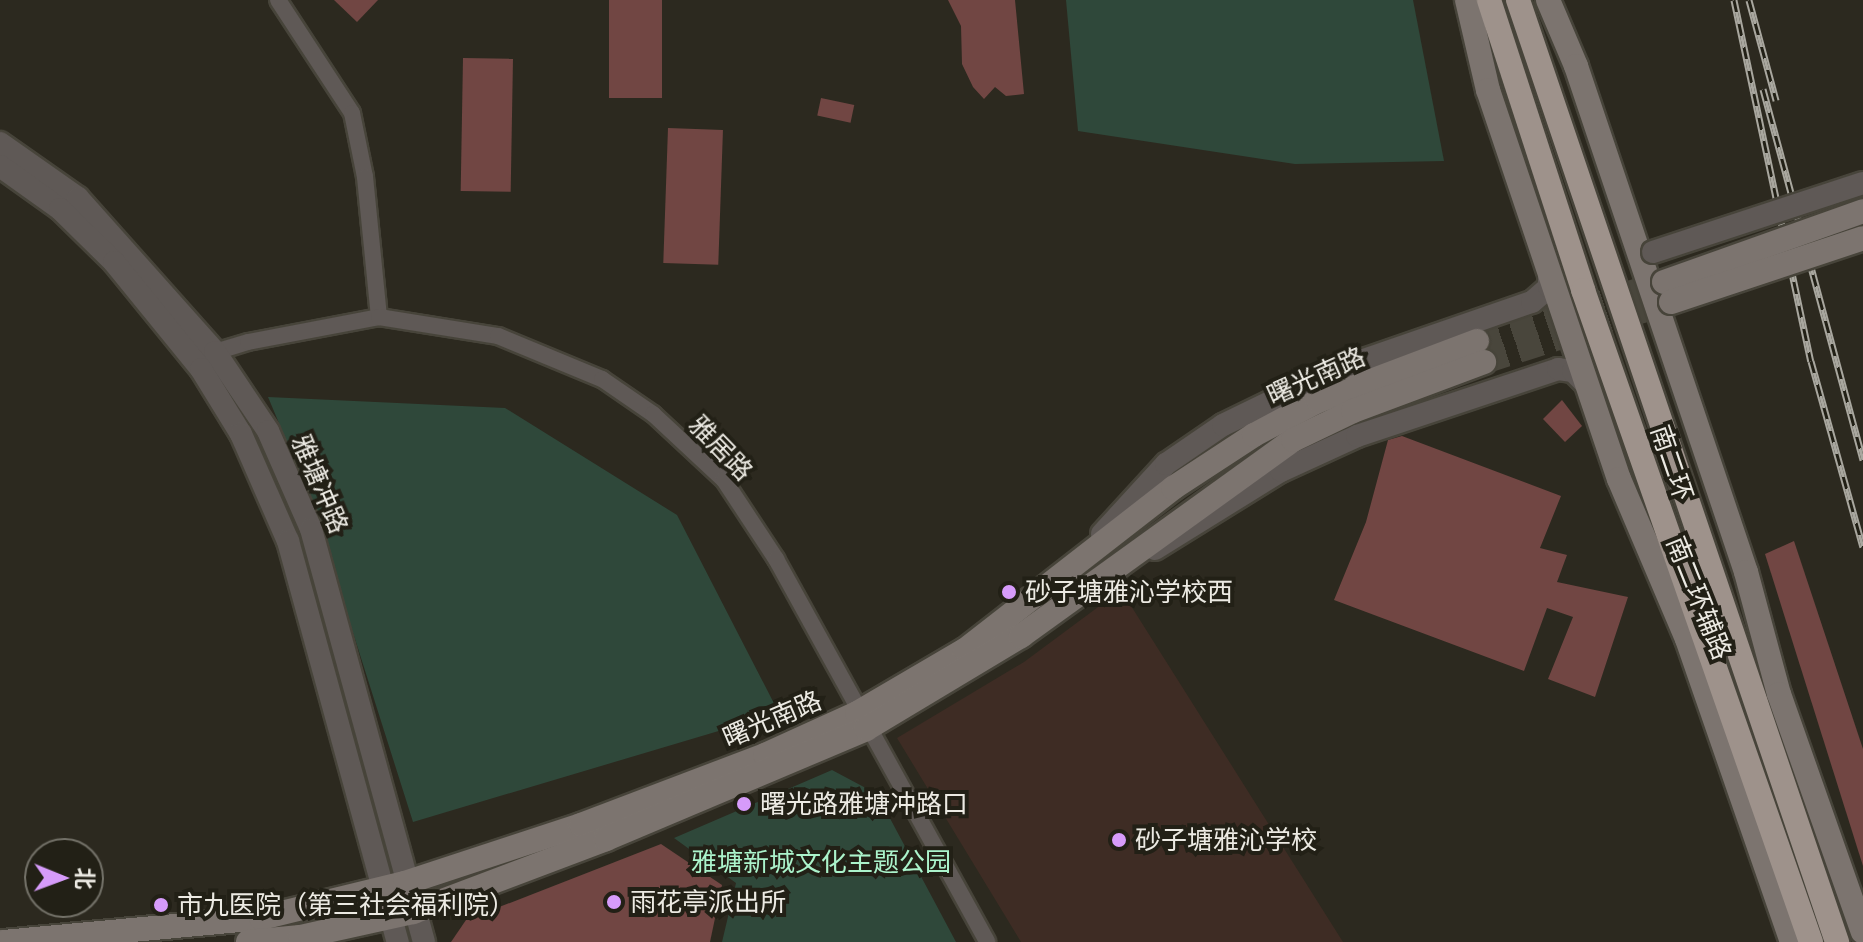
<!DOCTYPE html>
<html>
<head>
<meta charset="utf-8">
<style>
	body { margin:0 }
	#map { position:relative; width:1863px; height:942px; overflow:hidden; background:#2c291f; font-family:"Noto Sans","Noto Sans SC",sans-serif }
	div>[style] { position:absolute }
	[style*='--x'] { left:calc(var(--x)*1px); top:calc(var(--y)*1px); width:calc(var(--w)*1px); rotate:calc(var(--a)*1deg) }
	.education>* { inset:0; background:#3e2c24 }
	.green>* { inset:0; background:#2f483a }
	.building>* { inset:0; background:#714643; transform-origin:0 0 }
	.secondary-tunnel>* { height:24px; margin-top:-12px; transform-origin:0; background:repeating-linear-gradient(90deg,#49463c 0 24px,transparent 0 36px) }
	.roads { filter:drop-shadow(2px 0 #47443a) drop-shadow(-2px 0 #47443a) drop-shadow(0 2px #47443a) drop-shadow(0 -2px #47443a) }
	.minor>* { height:16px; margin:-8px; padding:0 8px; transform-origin:8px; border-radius:8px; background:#5f5956 }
	.tertiary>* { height:22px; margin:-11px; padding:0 11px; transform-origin:11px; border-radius:11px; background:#5f5956 }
	.secondary>* { height:24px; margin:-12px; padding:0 12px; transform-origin:12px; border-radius:12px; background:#7c746f }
	.trunk>* { height:24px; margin:-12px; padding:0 12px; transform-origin:12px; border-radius:12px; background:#9e928b }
	.rail>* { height:7px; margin-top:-3.5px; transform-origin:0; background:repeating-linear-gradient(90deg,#222016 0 12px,#a9a79f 0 24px); box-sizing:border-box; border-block:2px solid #a9a79f }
	.bridges { filter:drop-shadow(2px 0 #47443a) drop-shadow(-2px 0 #47443a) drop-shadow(0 2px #47443a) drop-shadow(0 -2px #47443a) }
	.tertiary-bridge>* { height:22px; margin:-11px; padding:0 11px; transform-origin:11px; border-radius:11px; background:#5f5956 }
	.secondary-bridge>* { height:24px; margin:-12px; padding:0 12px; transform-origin:12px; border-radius:12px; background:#7c746f }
	.dots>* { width:22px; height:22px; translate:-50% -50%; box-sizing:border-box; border:4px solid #222016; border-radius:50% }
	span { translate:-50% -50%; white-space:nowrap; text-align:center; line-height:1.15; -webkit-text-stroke:8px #222016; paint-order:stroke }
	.street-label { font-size:26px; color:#eceae3 }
	.poi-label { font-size:26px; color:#eceae3 }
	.left { translate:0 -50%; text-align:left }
	.park-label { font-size:26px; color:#abf3cb }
	.north { position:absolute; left:24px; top:838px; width:80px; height:80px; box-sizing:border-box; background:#222016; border:2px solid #737168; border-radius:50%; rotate:91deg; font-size:22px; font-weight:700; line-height:32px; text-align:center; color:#eceae3 }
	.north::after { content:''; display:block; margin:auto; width:28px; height:36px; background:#d69bfa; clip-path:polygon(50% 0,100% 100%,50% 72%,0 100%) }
</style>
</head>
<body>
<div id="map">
	<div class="education">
		<i style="clip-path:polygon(1121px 590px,1343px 942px,1021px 942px,897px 738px,1024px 662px)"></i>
	</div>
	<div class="green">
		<i style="clip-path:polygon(1066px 0,1413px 0,1444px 161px,1295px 164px,1078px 131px)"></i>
		<i style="clip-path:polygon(268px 397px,505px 408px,677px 515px,779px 713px,413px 822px,310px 497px)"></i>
		<i style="clip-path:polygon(832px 770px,877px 794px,956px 942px,722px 942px,736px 883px,674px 838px)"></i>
	</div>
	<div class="building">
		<i style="clip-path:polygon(334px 0,378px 0,357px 22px)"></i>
		<i style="left:609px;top:0;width:53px;height:98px"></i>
		<i style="clip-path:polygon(948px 0,1015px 0,1024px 94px,1006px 96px,995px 87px,984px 99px,973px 87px,962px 64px,961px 26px)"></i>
		<i style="left:463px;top:58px;width:50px;height:133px;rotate:1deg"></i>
		<i style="left:821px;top:98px;width:34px;height:18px;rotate:12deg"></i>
		<i style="left:668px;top:128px;width:55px;height:135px;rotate:2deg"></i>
		<i style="clip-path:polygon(1562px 400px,1582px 426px,1565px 442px,1543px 419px)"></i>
		<i style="clip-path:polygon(1402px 436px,1561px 496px,1540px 548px,1567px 555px,1557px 582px,1628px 597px,1595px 697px,1548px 679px,1573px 617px,1547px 608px,1524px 671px,1334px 600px,1366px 522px,1388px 440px)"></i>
		<i style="clip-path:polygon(1794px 541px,1863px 749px,1863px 866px,1765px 554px)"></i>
		<i style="clip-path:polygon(661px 844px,722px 885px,710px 942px,451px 942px,466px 920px)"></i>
	</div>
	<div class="secondary-tunnel">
		<i style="--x:1477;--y:341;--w:196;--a:-17.5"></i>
		<i style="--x:1484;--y:362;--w:196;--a:-17.8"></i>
	</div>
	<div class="roads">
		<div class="minor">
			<i style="--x:278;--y:0;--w:135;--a:56.8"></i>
			<i style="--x:352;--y:113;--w:65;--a:78.5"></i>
			<i style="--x:365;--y:177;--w:141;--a:84.3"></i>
			<i style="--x:209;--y:360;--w:10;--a:-53"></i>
			<i style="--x:215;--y:352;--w:34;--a:-17"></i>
			<i style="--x:248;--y:342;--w:133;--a:-10.8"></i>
			<i style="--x:379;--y:317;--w:121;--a:9.1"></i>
			<i style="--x:498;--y:336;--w:113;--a:22.5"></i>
			<i style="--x:602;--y:379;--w:62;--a:34.5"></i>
			<i style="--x:653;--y:414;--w:97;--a:42.9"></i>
			<i style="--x:724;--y:480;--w:95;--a:56.6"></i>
			<i style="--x:776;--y:559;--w:437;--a:61.1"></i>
		</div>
		<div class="tertiary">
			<i style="--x:0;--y:143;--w:95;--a:35.2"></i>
			<i style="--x:78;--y:198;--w:206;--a:48.3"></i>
			<i style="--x:215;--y:352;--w:95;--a:56.1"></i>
			<i style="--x:268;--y:431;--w:107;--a:66.3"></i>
			<i style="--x:311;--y:529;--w:428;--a:74.7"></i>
			<i style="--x:0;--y:166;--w:74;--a:35.6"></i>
			<i style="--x:60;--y:209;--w:76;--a:44.5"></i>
			<i style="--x:114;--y:262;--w:138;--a:50.9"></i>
			<i style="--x:201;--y:369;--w:76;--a:58.4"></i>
			<i style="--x:241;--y:434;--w:117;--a:66.3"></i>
			<i style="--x:288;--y:541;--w:416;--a:74.7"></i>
			<i style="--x:1102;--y:534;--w:95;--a:-47.6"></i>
			<i style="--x:1166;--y:464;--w:69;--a:-34.4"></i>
			<i style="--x:1223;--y:425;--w:128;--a:-26"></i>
			<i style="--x:1338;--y:369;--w:205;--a:-19.1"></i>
			<i style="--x:1532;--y:302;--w:23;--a:-41"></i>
			<i style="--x:1549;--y:287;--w:14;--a:-90"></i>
			<i style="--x:1155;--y:549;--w:148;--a:-31.8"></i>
			<i style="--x:1281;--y:471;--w:84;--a:-24.7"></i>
			<i style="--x:1357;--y:436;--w:212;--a:-18.4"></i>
			<i style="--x:1558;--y:369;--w:15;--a:8"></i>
			<i style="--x:1573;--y:371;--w:18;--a:45"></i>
		</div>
		<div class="secondary">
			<i style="--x:1467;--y:0;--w:92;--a:76.9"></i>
			<i style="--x:1488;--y:90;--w:410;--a:71.4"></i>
			<i style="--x:1619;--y:479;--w:174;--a:67"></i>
			<i style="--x:1687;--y:639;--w:321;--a:70.9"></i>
			<i style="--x:1548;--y:0;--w:72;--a:67"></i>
			<i style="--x:1576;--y:66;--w:534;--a:71.43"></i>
			<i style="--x:1746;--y:572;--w:126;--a:74.9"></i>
			<i style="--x:1779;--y:694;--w:252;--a:70.6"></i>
			<i style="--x:3;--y:942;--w:259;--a:-5.3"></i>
			<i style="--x:261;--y:918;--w:148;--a:-13.7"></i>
			<i style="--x:405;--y:883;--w:185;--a:-18.2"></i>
			<i style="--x:581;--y:825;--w:197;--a:-20.8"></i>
			<i style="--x:765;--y:755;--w:101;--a:-24.5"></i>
			<i style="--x:857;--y:713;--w:125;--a:-30.3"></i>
			<i style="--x:965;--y:650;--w:264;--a:-37.9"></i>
			<i style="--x:1173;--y:488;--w:97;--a:-33.2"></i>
			<i style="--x:1254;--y:435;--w:72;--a:-28"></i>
			<i style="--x:1318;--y:401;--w:170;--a:-20.7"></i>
			<i style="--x:248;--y:942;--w:52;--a:-5.5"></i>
			<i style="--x:300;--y:937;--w:116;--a:-12.5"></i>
			<i style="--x:413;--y:912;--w:206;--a:-20.7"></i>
			<i style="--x:606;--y:839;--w:282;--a:-22.9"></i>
			<i style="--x:866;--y:729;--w:181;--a:-31"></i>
			<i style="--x:1021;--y:636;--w:335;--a:-35.8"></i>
			<i style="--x:1293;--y:440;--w:67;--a:-25.8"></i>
			<i style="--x:1353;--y:411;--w:140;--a:-20.5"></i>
		</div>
		<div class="trunk">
			<i style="--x:1489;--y:0;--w:305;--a:72"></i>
			<i style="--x:1583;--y:290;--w:691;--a:70.73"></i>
			<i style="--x:1518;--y:0;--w:995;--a:71.29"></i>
		</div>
	</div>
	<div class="rail">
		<i style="--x:1734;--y:0;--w:369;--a:78"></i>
		<i style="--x:1811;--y:361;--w:193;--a:74.4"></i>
		<i style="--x:1749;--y:0;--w:104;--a:74.9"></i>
		<i style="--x:1763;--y:89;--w:384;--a:74.9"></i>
	</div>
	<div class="bridges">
		<div class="tertiary-bridge">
			<i style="--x:1653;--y:252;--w:221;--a:-18.2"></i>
		</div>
		<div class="secondary-bridge">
			<i style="--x:1664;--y:282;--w:211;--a:-19.6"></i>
			<i style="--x:1671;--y:302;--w:202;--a:-18.4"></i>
		</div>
	</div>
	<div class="dots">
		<i style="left:1009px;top:592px;background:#d69bfa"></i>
		<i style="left:744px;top:804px;background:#d69bfa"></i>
		<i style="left:1119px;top:840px;background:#d69bfa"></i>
		<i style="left:614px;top:902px;background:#d69bfa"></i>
		<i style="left:161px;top:905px;background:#d69bfa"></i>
	</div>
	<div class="street-label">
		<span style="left:1316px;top:376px;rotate:-24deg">曙光南路</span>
		<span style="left:721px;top:448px;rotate:46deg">雅居路</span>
		<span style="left:1672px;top:463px;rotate:71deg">南二环</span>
		<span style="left:320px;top:484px;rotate:67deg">雅塘冲路</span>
		<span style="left:1699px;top:598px;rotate:68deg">南二环辅路</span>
		<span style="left:772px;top:719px;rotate:-23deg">曙光南路</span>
	</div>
	<div class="poi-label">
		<span class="left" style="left:1025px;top:592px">砂子塘雅沁学校西</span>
		<span class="left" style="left:760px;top:804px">曙光路雅塘冲路口</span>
		<span class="left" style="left:1135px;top:840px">砂子塘雅沁学校</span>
		<span class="left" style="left:630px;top:902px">雨花亭派出所</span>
		<span class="left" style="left:177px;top:905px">市九医院（第三社会福利院）</span>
	</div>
	<div class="park-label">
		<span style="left:821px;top:862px">雅塘新城文化主题公园</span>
	</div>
	<div class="north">北</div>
</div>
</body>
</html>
